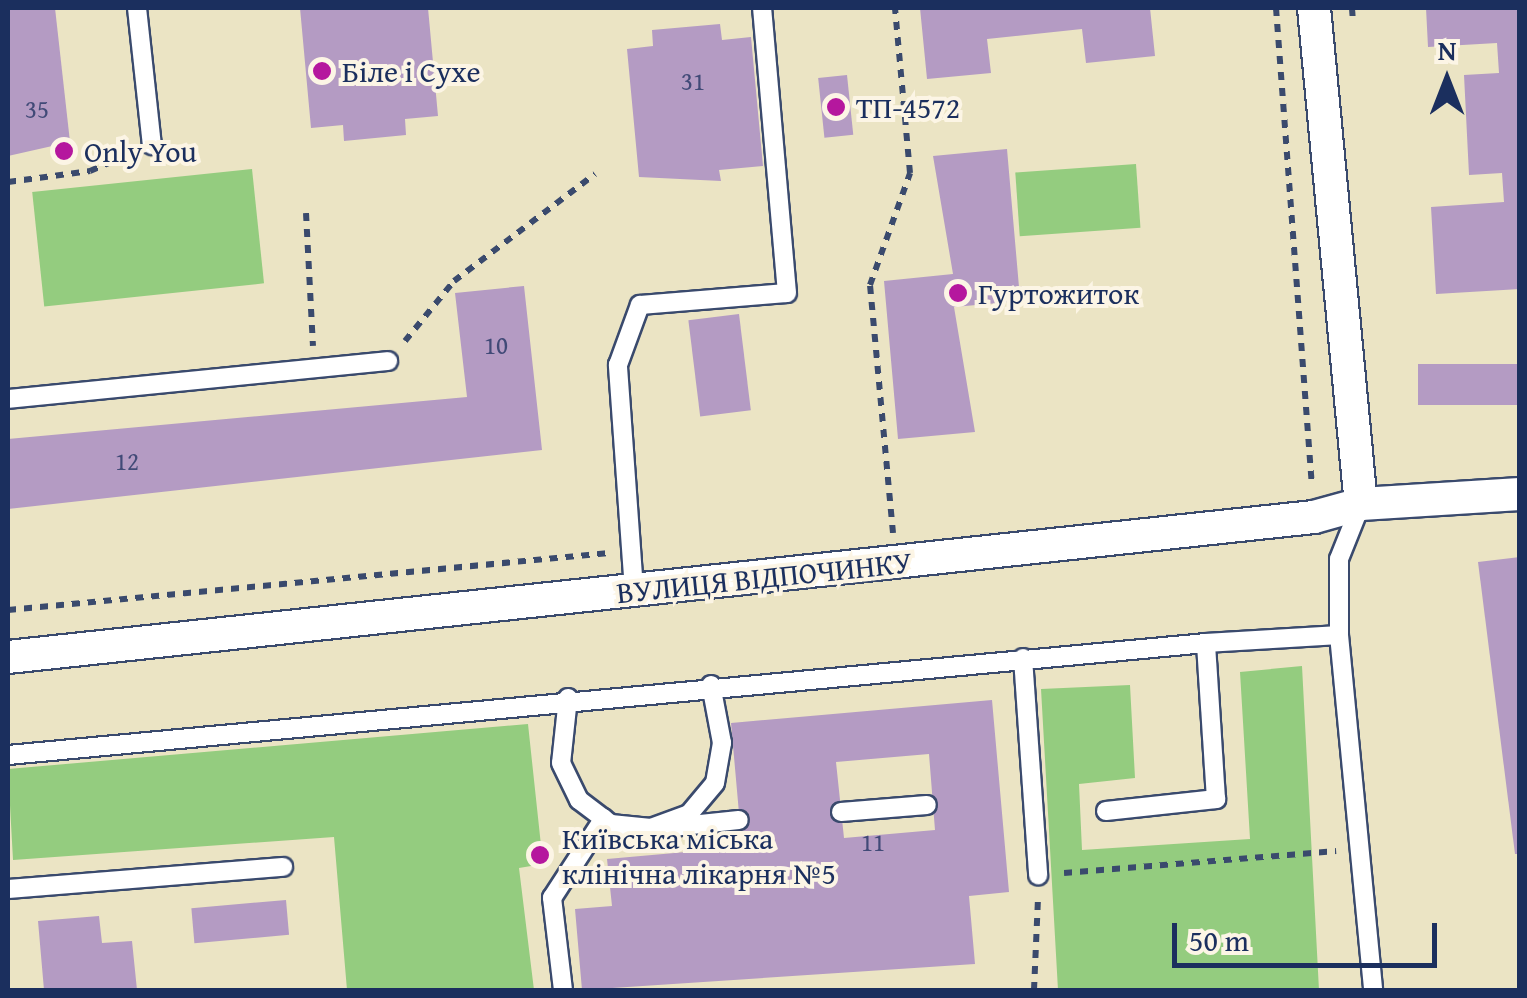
<!DOCTYPE html>
<html>
<head>
<meta charset="utf-8">
<style>
	body { margin:0 }
	#map { position:relative; width:1527px; height:998px; overflow:hidden; background:#ebe4c4; font-family:"Gentium Book Plus",serif }
	div>[style] { position:absolute }
	[style*='--x'] { left:calc(var(--x)*1px); top:calc(var(--y)*1px); width:calc(var(--w)*1px); rotate:calc(var(--a)*1deg) }
	.green>* { inset:0; background:#94cc7f; transform-origin:0 0 }
	.building>* { inset:0; background:#b49bc3; transform-origin:0 0 }
	.path>* { height:6px; margin-top:-3px; transform-origin:0; background:repeating-linear-gradient(90deg,#3a4a6d 0 8px,transparent 0 16px) }
	.roads { filter:drop-shadow(2px 0 #3a4a6d) drop-shadow(-2px 0 #3a4a6d) drop-shadow(0 2px #3a4a6d) drop-shadow(0 -2px #3a4a6d) }
	.service>* { height:18px; margin:-9px; padding:0 9px; transform-origin:9px; border-radius:9px; background:#fff }
	.minor>* { height:32px; margin:-16px; padding:0 16px; transform-origin:16px; border-radius:16px; background:#fff }
	.dots>* { width:28px; height:28px; translate:-50% -50%; box-sizing:border-box; border:5px solid #fcf5e5; border-radius:50% }
	span { translate:-50% -50%; white-space:nowrap; text-align:center; line-height:1.15; -webkit-text-stroke:8px #fcf5e5; paint-order:stroke }
	.number-label { font-size:25px; color:#414a77 }
	.number-label span { -webkit-text-stroke-width:0 }
	.poi-label { font-size:30px; color:#1b2f5e }
	.left { translate:0 -50%; text-align:left }
	.street-label { font-size:30px; color:#1b2f5e }
	.frame { position:absolute; inset:0; border:10px solid #1b2f5e; pointer-events:none }
	.north { position:absolute; left:1397px; top:30px; width:100px; height:100px; -webkit-text-stroke:8px #fcf5e5; paint-order:stroke; rotate:0deg; font-size:28px; font-weight:700; line-height:40px; text-align:center; color:#1b2f5e }
	.north::after { content:''; display:block; margin:auto; width:35px; height:45px; background:#1b2f5e; clip-path:polygon(50% 0,100% 100%,50% 72%,0 100%) }
	.scale { position:absolute; left:1172px; top:923px; width:265px; height:45px; box-sizing:border-box; border:5px solid #1b2f5e; border-top:0; padding-left:12px; font-size:30px; line-height:35px; white-space:nowrap; color:#1b2f5e; -webkit-text-stroke:8px #fcf5e5; paint-order:stroke }
</style>
</head>
<body>
<div id="map">
	<div class="green">
		<i style="left:1136px;top:164px;width:64px;height:121px;rotate:86deg"></i>
		<i style="left:252px;top:169px;width:115px;height:221px;rotate:84deg"></i>
		<i style="clip-path:polygon(1302px 666px,1319px 990px,1058px 990px,1041px 689px,1130px 685px,1135px 778px,1079px 784px,1082px 850px,1250px 839px,1240px 672px)"></i>
		<i style="clip-path:polygon(528px 724px,543px 864px,519px 868px,534px 990px,347px 990px,334px 837px,13px 860px,8px 769px)"></i>
	</div>
	<div class="building">
		<i style="clip-path:polygon(8px 8px,55px 8px,70px 142px,8px 156px)"></i>
		<i style="clip-path:polygon(300px 8px,428px 8px,438px 116px,405px 119px,406px 135px,344px 141px,343px 125px,311px 128px)"></i>
		<i style="clip-path:polygon(920px 8px,1150px 8px,1155px 56px,1086px 63px,1082px 29px,987px 39px,991px 73px,927px 79px)"></i>
		<i style="clip-path:polygon(1426px 8px,1520px 8px,1520px 289px,1436px 294px,1431px 207px,1504px 202px,1502px 173px,1469px 175px,1464px 75px,1499px 73px,1497px 43px,1428px 47px)"></i>
		<i style="clip-path:polygon(720px 24px,722px 40px,751px 37px,763px 166px,719px 170px,721px 181px,639px 177px,627px 49px,653px 46px,652px 30px)"></i>
		<i style="left:847px;top:75px;width:60px;height:29px;rotate:84deg"></i>
		<i style="clip-path:polygon(1007px 149px,1019px 287px,1030px 286px,1032px 300px,954px 307px,975px 432px,898px 439px,884px 281px,953px 274px,933px 156px)"></i>
		<i style="clip-path:polygon(524px 286px,542px 450px,8px 509px,8px 439px,467px 397px,455px 293px)"></i>
		<i style="left:739px;top:314px;width:97px;height:51px;rotate:83deg"></i>
		<i style="left:1520px;top:364px;width:41px;height:102px;rotate:90deg"></i>
		<i style="clip-path:polygon(1520px 557px,1520px 854px,1515px 854px,1478px 562px)"></i>
		<i style="clip-path:polygon(evenodd,992px 700px,1009px 892px,969px 896px,975px 964px,582px 990px,575px 909px,612px 906px,607px 859px,742px 847px,731px 723px,992px 700px,929px 754px,935px 830px,844px 838px,836px 762px,929px 754px)"></i>
		<i style="left:286px;top:900px;width:35px;height:95px;rotate:85deg"></i>
		<i style="clip-path:polygon(99px 916px,102px 943px,132px 941px,137px 990px,44px 990px,38px 921px)"></i>
	</div>
	<div class="path">
		<i style="--x:1276;--y:8;--w:478;--a:85.7"></i>
		<i style="--x:1352;--y:8;--w:15;--a:86"></i>
		<i style="--x:8;--y:182;--w:83;--a:-7.6"></i>
		<i style="--x:90;--y:171;--w:46;--a:-23.2"></i>
		<i style="--x:306;--y:213;--w:133;--a:87"></i>
		<i style="--x:405;--y:341;--w:77;--a:-50.8"></i>
		<i style="--x:454;--y:281;--w:177;--a:-37.2"></i>
		<i style="--x:893;--y:533;--w:249;--a:-95.3"></i>
		<i style="--x:870;--y:285;--w:119;--a:-70.3"></i>
		<i style="--x:910;--y:173;--w:166;--a:-95.2"></i>
		<i style="--x:8;--y:610;--w:604;--a:-5.42"></i>
		<i style="--x:1064;--y:873;--w:273;--a:-4.6"></i>
		<i style="--x:1034;--y:990;--w:93;--a:-87.5"></i>
	</div>
	<div class="roads">
		<div class="service">
			<i style="--x:137;--y:8;--w:138;--a:83.8"></i>
			<i style="--x:8;--y:399;--w:382;--a:-5.7"></i>
			<i style="--x:1361;--y:504;--w:59;--a:111.8"></i>
			<i style="--x:1339;--y:559;--w:76;--a:90"></i>
			<i style="--x:1339;--y:635;--w:357;--a:84.5"></i>
			<i style="--x:634;--y:590;--w:226;--a:-94.1"></i>
			<i style="--x:618;--y:365;--w:64;--a:-69.9"></i>
			<i style="--x:640;--y:305;--w:147;--a:-4.7"></i>
			<i style="--x:787;--y:293;--w:286;--a:-95"></i>
			<i style="--x:1023;--y:658;--w:218;--a:86"></i>
			<i style="--x:568;--y:698;--w:65;--a:96.1"></i>
			<i style="--x:561;--y:763;--w:41;--a:64.1"></i>
			<i style="--x:579;--y:800;--w:40;--a:37"></i>
			<i style="--x:611;--y:824;--w:40;--a:5.7"></i>
			<i style="--x:651;--y:828;--w:40;--a:-20.2"></i>
			<i style="--x:689;--y:814;--w:40;--a:-50"></i>
			<i style="--x:715;--y:783;--w:41;--a:-80.1"></i>
			<i style="--x:722;--y:743;--w:59;--a:-100.7"></i>
			<i style="--x:8;--y:755;--w:1203;--a:-5.34"></i>
			<i style="--x:1106;--y:811;--w:111;--a:-6.2"></i>
			<i style="--x:1216;--y:799;--w:156;--a:-93.7"></i>
			<i style="--x:1206;--y:643;--w:133;--a:-3.4"></i>
			<i style="--x:841;--y:812;--w:86;--a:-4.7"></i>
			<i style="--x:672;--y:827;--w:67;--a:-6"></i>
			<i style="--x:8;--y:889;--w:276;--a:-4.6"></i>
			<i style="--x:563;--y:990;--w:93;--a:-96.8"></i>
			<i style="--x:552;--y:898;--w:95;--a:-57"></i>
		</div>
		<div class="minor">
			<i style="--x:1314;--y:8;--w:498;--a:84.6"></i>
			<i style="--x:8;--y:657;--w:1313;--a:-6.12"></i>
			<i style="--x:1314;--y:517;--w:49;--a:-15.5"></i>
			<i style="--x:1361;--y:504;--w:159;--a:-3.6"></i>
		</div>
	</div>
	<div class="dots">
		<i style="left:322px;top:71px;background:#b5179e"></i>
		<i style="left:836px;top:107px;background:#b5179e"></i>
		<i style="left:64px;top:151px;background:#b5179e"></i>
		<i style="left:958px;top:293px;background:#b5179e"></i>
		<i style="left:540px;top:855px;background:#b5179e"></i>
	</div>
	<div class="number-label">
		<span style="left:693px;top:81px">31</span>
		<span style="left:37px;top:109px">35</span>
		<span style="left:496px;top:345px">10</span>
		<span style="left:127px;top:461px">12</span>
		<span style="left:873px;top:842px">11</span>
	</div>
	<div class="poi-label">
		<span class="left" style="left:342px;top:71px">Біле і Сухе</span>
		<span class="left" style="left:856px;top:107px">ТП-4572</span>
		<span class="left" style="left:84px;top:151px">Only You</span>
		<span class="left" style="left:978px;top:293px">Гуртожиток</span>
		<span class="left" style="left:562px;top:855px">Київська міська<br>клінічна лікарня №5</span>
	</div>
	<div class="street-label">
		<span style="left:764px;top:577px;rotate:-6deg">ВУЛИЦЯ ВІДПОЧИНКУ</span>
	</div>
	<div class="frame"></div>
	<div class="north">N</div>
	<div class="scale">50 m</div>
</div>
</body>
</html>
